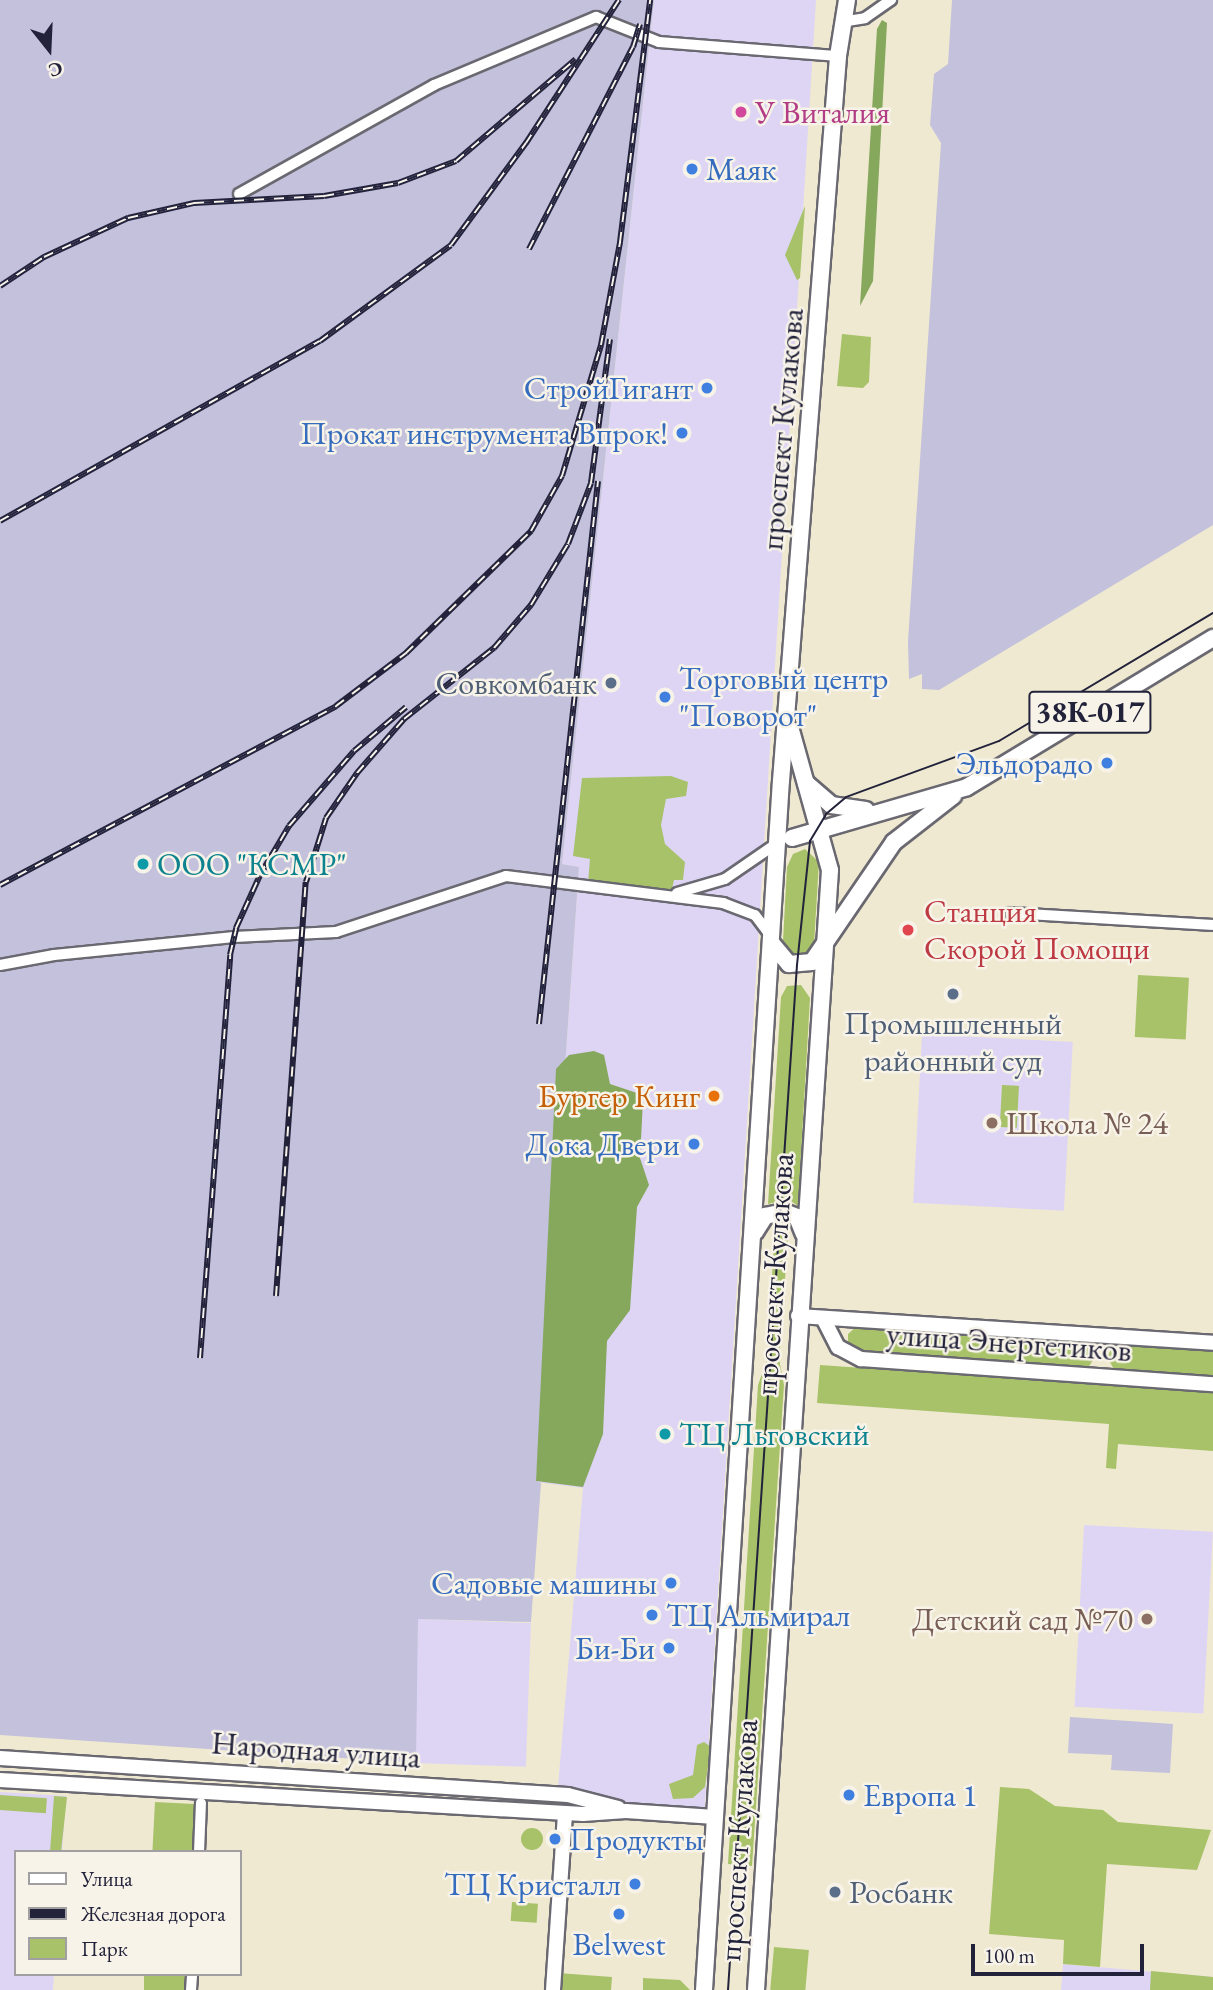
<!DOCTYPE html>
<html>
<head>
<meta charset="utf-8">
<style>
	body { margin:0 }
	#map { position:relative; width:1213px; height:1990px; overflow:hidden; background:#f0e9d1; font-family:"EB Garamond",serif }
	div>[style] { position:absolute }
	[style*='--x'] { left:calc(var(--x)*1px); top:calc(var(--y)*1px); width:calc(var(--w)*1px); rotate:calc(var(--a)*1deg) }
	.built>* { inset:0; background:#ded5f5; transform-origin:0 0 }
	.industrial>* { inset:0; background:#c3c1db }
	.green>* { inset:0; background:#a7c269; transform-origin:0 0 }
	.round { border-radius:50% }
	.forest>* { inset:0; background:#85a85d }
	.roads { filter:drop-shadow(2px 0 #6a6870) drop-shadow(-2px 0 #6a6870) drop-shadow(0 2px #6a6870) drop-shadow(0 -2px #6a6870) }
	.street>* { height:10px; margin:-5px; padding:0 5px; transform-origin:5px; border-radius:5px; background:#fff }
	.secondary>* { height:14px; margin:-7px; padding:0 7px; transform-origin:7px; border-radius:7px; background:#fff }
	.primary>* { height:16px; margin:-8px; padding:0 8px; transform-origin:8px; border-radius:8px; background:#fff }
	.tram>* { height:2px; margin:-1px; padding:0 1px; transform-origin:1px; border-radius:1px; background:#22223b }
	.rail>* { height:6px; margin-top:-3px; transform-origin:0; background:repeating-linear-gradient(90deg,#f7f3e8 0 10px,#22223b 0 20px); box-sizing:border-box; border-block:2px solid #22223b }
	.dots>* { width:19px; height:19px; translate:-50% -50%; box-sizing:border-box; border:4px solid #f7f3e8; border-radius:50% }
	span { translate:-50% -50%; white-space:nowrap; text-align:center; line-height:1.15; -webkit-text-stroke:5px #f7f3e8; paint-order:stroke }
	.shield-label span { padding:2px 5px; background:#f7f3e8; border:2px solid; border-radius:5px; -webkit-text-stroke-width:0 }
	.shield-label { font-size:30px; color:#22223b; font-weight:700 }
	.hotel-label { font-size:32px; color:#b23c85 }
	.left { translate:0 -50%; text-align:left }
	.shop-label { font-size:32px; color:#366cbe }
	.right { translate:-100% -50%; text-align:right }
	.street-label { font-size:32px; color:#22223b }
	.service-label { font-size:32px; color:#4e5e75 }
	.culture-label { font-size:32px; color:#0d838f }
	.health-label { font-size:32px; color:#be3a42 }
	.food-label { font-size:32px; color:#c56008 }
	.education-label { font-size:32px; color:#785e54 }
	.legend { position:absolute; left:14px; top:1850px; width:228px; height:126px; box-sizing:border-box; background:#f7f3e8; border:2px solid #a29fa3; margin:0; padding:9px 12px; list-style:none; font-size:21px; color:#22223b }
	.legend li { display:flex; align-items:center; gap:14px; height:35px }
	.legend b { width:35px; border:2px solid #a29fa3 }
	.north { position:absolute; left:14px; top:14px; width:70px; height:70px; -webkit-text-stroke:5px #f7f3e8; paint-order:stroke; rotate:162deg; font-size:19px; font-weight:700; line-height:28px; text-align:center; color:#22223b }
	.north::after { content:''; display:block; margin:auto; width:24px; height:32px; background:#22223b; clip-path:polygon(50% 0,100% 100%,50% 72%,0 100%) }
	.scale { position:absolute; left:971px; top:1944px; width:173px; height:32px; box-sizing:border-box; border:4px solid #22223b; border-top:0; padding-left:9px; font-size:21px; line-height:24px; white-space:nowrap; color:#22223b; -webkit-text-stroke:5px #f7f3e8; paint-order:stroke }
</style>
</head>
<body>
<div id="map">
	<div class="built">
		<i style="clip-path:polygon(654px 0,816px 0,704px 1820px,556px 1811px,583px 1488px,536px 1482px,579px 867px,562px 864px)"></i>
		<i style="left:922px;top:1034px;width:151px;height:169px;rotate:3deg"></i>
		<i style="left:1084px;top:1525px;width:129px;height:182px;rotate:3deg"></i>
		<i style="left:418px;top:1619px;width:113px;height:144px;rotate:2deg"></i>
		<i style="clip-path:polygon(0 1792px,66px 1796px,62px 1852px,16px 1852px,16px 1974px,54px 1974px,53px 1990px,0 1990px)"></i>
		<i style="clip-path:polygon(1063px 1964px,1213px 1977px,1213px 1990px,1061px 1990px)"></i>
	</div>
	<div class="industrial">
		<i style="clip-path:polygon(0 0,654px 0,562px 864px,579px 867px,536px 1481px,541px 1483px,531px 1622px,418px 1619px,416px 1763px,0 1735px)"></i>
		<i style="clip-path:polygon(952px 0,1213px 0,1213px 525px,939px 690px,922px 689px,922px 674px,909px 679px,908px 641px,941px 143px,930px 125px,934px 74px,948px 64px)"></i>
		<i style="clip-path:polygon(1070px 1717px,1173px 1724px,1170px 1773px,1111px 1770px,1112px 1755px,1068px 1753px)"></i>
	</div>
	<div class="green">
		<i style="clip-path:polygon(805px 206px,800px 278px,797px 280px,785px 255px)"></i>
		<i style="clip-path:polygon(842px 334px,871px 337px,869px 382px,863px 388px,837px 386px)"></i>
		<i style="clip-path:polygon(671px 776px,688px 782px,686px 796px,666px 799px,661px 825px,665px 844px,685px 862px,683px 880px,674px 880px,672px 889px,663px 891px,588px 883px,590px 859px,573px 856px,582px 778px)"></i>
		<i style="clip-path:polygon(805px 849px,819px 862px,814px 944px,804px 955px,793px 955px,783px 941px,787px 867px,793px 854px)"></i>
		<i style="left:1138px;top:975px;width:51px;height:62px;rotate:3deg"></i>
		<i style="clip-path:polygon(801px 985px,810px 998px,798px 1206px,788px 1199px,768px 1204px,781px 997px,787px 986px)"></i>
		<i style="left:1002px;top:1085px;width:17px;height:42px;rotate:3deg"></i>
		<i style="clip-path:polygon(775px 1225px,789px 1226px,779px 1359px,784px 1385px,752px 1866px,728px 1864px,758px 1385px,767px 1360px)"></i>
		<i style="clip-path:polygon(856px 1327px,1083px 1341px,1093px 1346px,1096px 1356px,1087px 1369px,860px 1354px,848px 1345px,848px 1334px)"></i>
		<i style="clip-path:polygon(1122px 1344px,1213px 1350px,1213px 1379px,1115px 1371px,1107px 1357px,1112px 1348px)"></i>
		<i style="clip-path:polygon(820px 1365px,1213px 1393px,1213px 1451px,1118px 1444px,1116px 1469px,1106px 1468px,1109px 1424px,817px 1403px)"></i>
		<i style="clip-path:polygon(704px 1742px,711px 1747px,705px 1787px,693px 1798px,673px 1799px,669px 1784px,693px 1775px,697px 1745px)"></i>
		<i style="clip-path:polygon(1000px 1787px,1029px 1789px,1055px 1806px,1103px 1810px,1118px 1822px,1211px 1830px,1197px 1870px,1107px 1864px,1100px 1967px,1063px 1964px,1064px 1940px,989px 1934px)"></i>
		<i style="left:0;top:1795px;width:47px;height:15px;rotate:4deg"></i>
		<i style="clip-path:polygon(54px 1796px,67px 1797px,61px 1852px,50px 1852px)"></i>
		<i style="left:155px;top:1802px;width:44px;height:50px;rotate:3deg"></i>
		<i class="round" style="left:521px;top:1828px;width:22px;height:22px"></i>
		<i style="left:512px;top:1902px;width:26px;height:19px;rotate:4deg"></i>
		<i style="left:774px;top:1947px;width:35px;height:43px;rotate:5deg"></i>
		<i style="clip-path:polygon(1151px 1971px,1213px 1977px,1213px 1990px,1150px 1990px)"></i>
		<i style="clip-path:polygon(558px 1973px,612px 1977px,611px 1990px,557px 1990px)"></i>
		<i style="left:144px;top:1974px;width:45px;height:16px"></i>
		<i style="clip-path:polygon(643px 1978px,680px 1980px,690px 1990px,643px 1990px)"></i>
	</div>
	<div class="forest">
		<i style="clip-path:polygon(882px 20px,887px 23px,873px 281px,860px 306px,877px 29px)"></i>
		<i style="clip-path:polygon(594px 1051px,604px 1055px,610px 1084px,637px 1093px,643px 1101px,640px 1158px,649px 1185px,637px 1207px,630px 1310px,607px 1341px,603px 1434px,583px 1487px,536px 1481px,556px 1069px,569px 1055px)"></i>
	</div>
	<div class="roads">
		<div class="street">
			<i style="--x:841;--y:22;--w:24;--a:-9"></i>
			<i style="--x:865;--y:18;--w:32;--a:-35"></i>
			<i style="--x:239;--y:194;--w:223;--a:-29.2"></i>
			<i style="--x:434;--y:85;--w:176;--a:-22.8"></i>
			<i style="--x:596;--y:17;--w:68;--a:21.6"></i>
			<i style="--x:659;--y:42;--w:180;--a:4.5"></i>
			<i style="--x:677;--y:893;--w:50;--a:-16.3"></i>
			<i style="--x:725;--y:879;--w:62;--a:-34.5"></i>
			<i style="--x:1011;--y:913;--w:202;--a:3.4"></i>
			<i style="--x:0;--y:965;--w:55;--a:-10.5"></i>
			<i style="--x:54;--y:955;--w:181;--a:-5.7"></i>
			<i style="--x:234;--y:937;--w:102;--a:-2.8"></i>
			<i style="--x:336;--y:932;--w:179;--a:-18.2"></i>
			<i style="--x:506;--y:876;--w:219;--a:7.1"></i>
			<i style="--x:723;--y:903;--w:34;--a:21"></i>
			<i style="--x:755;--y:915;--w:25;--a:53"></i>
			<i style="--x:199;--y:1852;--w:49;--a:-87.7"></i>
			<i style="--x:191;--y:1990;--w:16;--a:-86"></i>
		</div>
		<div class="secondary">
			<i style="--x:798;--y:1316;--w:416;--a:3.7"></i>
			<i style="--x:823;--y:1318;--w:33;--a:63"></i>
			<i style="--x:838;--y:1347;--w:26;--a:28"></i>
			<i style="--x:861;--y:1359;--w:353;--a:4.1"></i>
			<i style="--x:0;--y:1758;--w:569;--a:3.73"></i>
			<i style="--x:568;--y:1795;--w:52;--a:14.6"></i>
			<i style="--x:0;--y:1780;--w:584;--a:3.34"></i>
			<i style="--x:583;--y:1814;--w:43;--a:-4"></i>
			<i style="--x:626;--y:1811;--w:89;--a:3.9"></i>
			<i style="--x:553;--y:1990;--w:177;--a:-86.1"></i>
		</div>
		<div class="primary">
			<i style="--x:806;--y:783;--w:33;--a:41"></i>
			<i style="--x:831;--y:805;--w:35;--a:8"></i>
			<i style="--x:792;--y:838;--w:182;--a:-16.2"></i>
			<i style="--x:967;--y:787;--w:288;--a:-31.2"></i>
			<i style="--x:773;--y:945;--w:25;--a:50"></i>
			<i style="--x:789;--y:964;--w:23;--a:-5"></i>
			<i style="--x:812;--y:962;--w:145;--a:-55.7"></i>
			<i style="--x:894;--y:842;--w:75;--a:-37.9"></i>
			<i style="--x:755;--y:1232;--w:19;--a:-58"></i>
			<i style="--x:765;--y:1216;--w:19;--a:-12"></i>
			<i style="--x:784;--y:1212;--w:14;--a:21"></i>
			<i style="--x:797;--y:1217;--w:18;--a:68"></i>
			<i style="--x:704;--y:1990;--w:1211;--a:-86.36"></i>
			<i style="--x:781;--y:781;--w:727;--a:-85.5"></i>
			<i style="--x:838;--y:56;--w:57;--a:-80.9"></i>
			<i style="--x:756;--y:1990;--w:1122;--a:-86.22"></i>
			<i style="--x:830;--y:870;--w:145;--a:-105.6"></i>
		</div>
	</div>
	<div class="tram">
		<i style="--x:728;--y:1990;--w:1027;--a:-86.15"></i>
		<i style="--x:797;--y:965;--w:125;--a:-84"></i>
		<i style="--x:810;--y:841;--w:31;--a:-59"></i>
		<i style="--x:826;--y:814;--w:26;--a:-40"></i>
		<i style="--x:846;--y:797;--w:163;--a:-20.1"></i>
		<i style="--x:999;--y:741;--w:249;--a:-30.9"></i>
	</div>
	<div class="rail">
		<i style="--x:529;--y:249;--w:227;--a:-62.8"></i>
		<i style="--x:633;--y:47;--w:24;--a:-73"></i>
		<i style="--x:0;--y:286;--w:53;--a:-33.4"></i>
		<i style="--x:44;--y:257;--w:93;--a:-24.9"></i>
		<i style="--x:128;--y:218;--w:68;--a:-12.8"></i>
		<i style="--x:194;--y:203;--w:130;--a:-3.1"></i>
		<i style="--x:324;--y:196;--w:75;--a:-10"></i>
		<i style="--x:398;--y:183;--w:62;--a:-20.8"></i>
		<i style="--x:456;--y:161;--w:157;--a:-40.4"></i>
		<i style="--x:0;--y:521;--w:367;--a:-29.4"></i>
		<i style="--x:320;--y:341;--w:162;--a:-36.2"></i>
		<i style="--x:451;--y:245;--w:127;--a:-53.7"></i>
		<i style="--x:526;--y:143;--w:171;--a:-57"></i>
		<i style="--x:0;--y:885;--w:381;--a:-28"></i>
		<i style="--x:336;--y:706;--w:88;--a:-37.1"></i>
		<i style="--x:406;--y:653;--w:175;--a:-44.3"></i>
		<i style="--x:531;--y:531;--w:63;--a:-60.6"></i>
		<i style="--x:562;--y:476;--w:137;--a:-73.4"></i>
		<i style="--x:601;--y:345;--w:105;--a:-79.5"></i>
		<i style="--x:620;--y:242;--w:244;--a:-82.9"></i>
		<i style="--x:539;--y:1024;--w:546;--a:-83.8"></i>
		<i style="--x:276;--y:1296;--w:415;--a:-85.9"></i>
		<i style="--x:306;--y:882;--w:67;--a:-72.6"></i>
		<i style="--x:326;--y:818;--w:55;--a:-55.4"></i>
		<i style="--x:357;--y:773;--w:72;--a:-49"></i>
		<i style="--x:404;--y:719;--w:115;--a:-38.3"></i>
		<i style="--x:494;--y:648;--w:57;--a:-49.3"></i>
		<i style="--x:531;--y:605;--w:71;--a:-58.8"></i>
		<i style="--x:568;--y:544;--w:65;--a:-69.3"></i>
		<i style="--x:591;--y:483;--w:145;--a:-82.5"></i>
		<i style="--x:200;--y:1358;--w:404;--a:-85.7"></i>
		<i style="--x:230;--y:955;--w:28;--a:-77"></i>
		<i style="--x:236;--y:928;--w:58;--a:-65.6"></i>
		<i style="--x:260;--y:875;--w:57;--a:-59.4"></i>
		<i style="--x:289;--y:826;--w:99;--a:-49.1"></i>
		<i style="--x:354;--y:751;--w:68;--a:-40.2"></i>
	</div>
	<div class="dots">
		<i style="left:741px;top:112px;background:#d1479c"></i>
		<i style="left:692px;top:169px;background:#3f7fe0"></i>
		<i style="left:707px;top:388px;background:#3f7fe0"></i>
		<i style="left:682px;top:433px;background:#3f7fe0"></i>
		<i style="left:611px;top:683px;background:#5c6f8a"></i>
		<i style="left:665px;top:697px;background:#3f7fe0"></i>
		<i style="left:1107px;top:763px;background:#3f7fe0"></i>
		<i style="left:143px;top:864px;background:#0f9aa8"></i>
		<i style="left:908px;top:930px;background:#e0444e"></i>
		<i style="left:953px;top:994px;background:#5c6f8a"></i>
		<i style="left:714px;top:1096px;background:#e8710a"></i>
		<i style="left:992px;top:1123px;background:#8d6e63"></i>
		<i style="left:694px;top:1144px;background:#3f7fe0"></i>
		<i style="left:665px;top:1434px;background:#0f9aa8"></i>
		<i style="left:671px;top:1583px;background:#3f7fe0"></i>
		<i style="left:652px;top:1615px;background:#3f7fe0"></i>
		<i style="left:1147px;top:1619px;background:#8d6e63"></i>
		<i style="left:669px;top:1648px;background:#3f7fe0"></i>
		<i style="left:849px;top:1795px;background:#3f7fe0"></i>
		<i style="left:555px;top:1839px;background:#3f7fe0"></i>
		<i style="left:635px;top:1884px;background:#3f7fe0"></i>
		<i style="left:835px;top:1892px;background:#5c6f8a"></i>
		<i style="left:619px;top:1914px;background:#3f7fe0"></i>
	</div>
	<div class="shield-label">
		<span style="left:1090px;top:712px">38К-017</span>
	</div>
	<div class="hotel-label">
		<span class="left" style="left:755px;top:112px">У Виталия</span>
	</div>
	<div class="shop-label">
		<span class="left" style="left:706px;top:169px">Маяк</span>
		<span class="right" style="left:693px;top:388px">СтройГигант</span>
		<span class="right" style="left:668px;top:433px">Прокат инструмента Впрок!</span>
		<span class="left" style="left:679px;top:697px">Торговый центр<br>"Поворот"</span>
		<span class="right" style="left:1093px;top:763px">Эльдорадо</span>
		<span class="right" style="left:680px;top:1144px">Дока Двери</span>
		<span class="right" style="left:657px;top:1583px">Садовые машины</span>
		<span class="left" style="left:666px;top:1615px">ТЦ Альмирал</span>
		<span class="right" style="left:655px;top:1648px">Би-Би</span>
		<span class="left" style="left:863px;top:1795px">Европа 1</span>
		<span class="left" style="left:569px;top:1839px">Продукты</span>
		<span class="right" style="left:621px;top:1884px">ТЦ Кристалл</span>
		<span style="left:619px;top:1944px">Belwest</span>
	</div>
	<div class="street-label">
		<span style="left:782px;top:429px;rotate:-85deg">проспект Кулакова</span>
		<span style="left:774px;top:1274px;rotate:-86deg">проспект Кулакова</span>
		<span style="left:1009px;top:1342px;rotate:4deg">улица Энергетиков</span>
		<span style="left:316px;top:1750px;rotate:4deg">Народная улица</span>
		<span style="left:738px;top:1840px;rotate:-86deg">проспект Кулакова</span>
	</div>
	<div class="service-label">
		<span class="right" style="left:597px;top:683px">Совкомбанк</span>
		<span style="left:953px;top:1042px">Промышленный<br>районный суд</span>
		<span class="left" style="left:849px;top:1892px">Росбанк</span>
	</div>
	<div class="culture-label">
		<span class="left" style="left:157px;top:864px">ООО "КСМР"</span>
		<span class="left" style="left:679px;top:1434px">ТЦ Льговский</span>
	</div>
	<div class="health-label">
		<span class="left" style="left:924px;top:930px">Станция<br>Скорой Помощи</span>
	</div>
	<div class="food-label">
		<span class="right" style="left:700px;top:1096px">Бургер Кинг</span>
	</div>
	<div class="education-label">
		<span class="left" style="left:1006px;top:1123px">Школа № 24</span>
		<span class="right" style="left:1133px;top:1619px">Детский сад №70</span>
	</div>
	<ul class="legend">
	<li><b style="height:9px;background:#fff"></b>Улица</li>
	<li><b style="height:9px;background:#22223b"></b>Железная дорога</li>
	<li><b style="height:19px;background:#a7c269"></b>Парк</li>
	</ul>
	<div class="north">С</div>
	<div class="scale">100 m</div>
</div>
</body>
</html>
